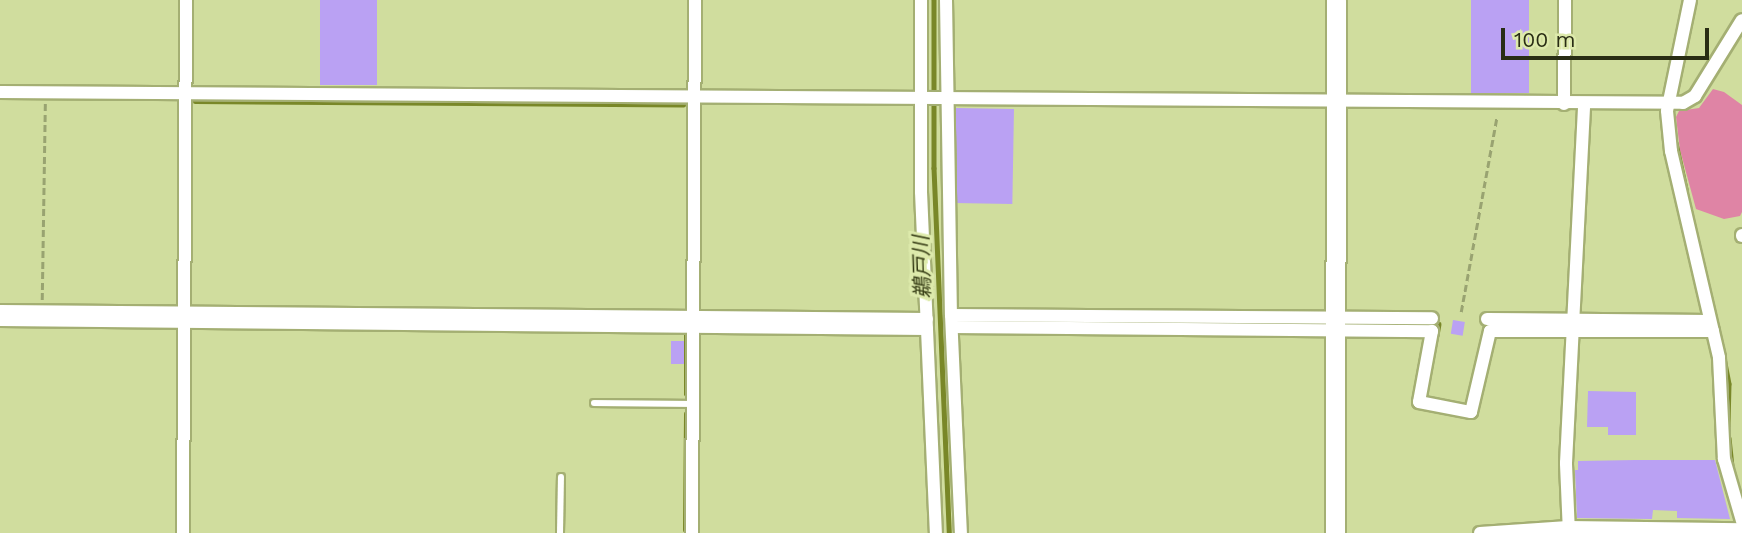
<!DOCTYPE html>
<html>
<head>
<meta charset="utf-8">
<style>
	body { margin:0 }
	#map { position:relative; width:1742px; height:533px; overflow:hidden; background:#d0dd9e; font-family:"Work Sans","Noto Sans JP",sans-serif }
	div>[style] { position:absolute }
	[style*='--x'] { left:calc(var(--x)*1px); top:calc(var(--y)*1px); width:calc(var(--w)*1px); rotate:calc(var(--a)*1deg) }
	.forest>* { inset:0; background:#df84a5 }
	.stream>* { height:4.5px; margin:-2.25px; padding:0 2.25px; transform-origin:2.25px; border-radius:2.25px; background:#798728 }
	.building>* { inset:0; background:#baa1f3; transform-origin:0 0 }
	.path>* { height:2.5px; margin-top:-1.25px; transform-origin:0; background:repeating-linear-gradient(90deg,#99a371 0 7px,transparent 0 10.5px) }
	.roads { filter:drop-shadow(2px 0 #a4af73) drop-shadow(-2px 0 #a4af73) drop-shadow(0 2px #a4af73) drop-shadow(0 -2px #a4af73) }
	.lane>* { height:6px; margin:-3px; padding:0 3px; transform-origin:3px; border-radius:3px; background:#fff }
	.street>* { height:12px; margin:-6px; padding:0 6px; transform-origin:6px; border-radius:6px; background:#fff }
	.secondary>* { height:19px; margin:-9.5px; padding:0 9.5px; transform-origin:9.5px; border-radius:9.5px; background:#fff }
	span { translate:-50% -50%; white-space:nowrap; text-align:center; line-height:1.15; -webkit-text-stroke:6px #ddeaab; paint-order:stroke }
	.water-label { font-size:21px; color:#323811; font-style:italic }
	.scale { position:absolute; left:1501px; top:28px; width:208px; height:32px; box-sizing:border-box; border:4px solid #292d14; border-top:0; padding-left:9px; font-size:21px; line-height:24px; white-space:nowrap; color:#292d14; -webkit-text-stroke:5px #ddeaab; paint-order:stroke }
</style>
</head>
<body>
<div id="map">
	<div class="forest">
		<i style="clip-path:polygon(1713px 89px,1724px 92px,1742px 105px,1742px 212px,1740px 216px,1724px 219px,1696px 209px,1680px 150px,1676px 117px,1679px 111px,1699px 108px)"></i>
	</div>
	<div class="stream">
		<i style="--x:934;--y:0;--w:168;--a:90"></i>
		<i style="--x:934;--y:168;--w:365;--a:87.6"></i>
		<i style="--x:195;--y:101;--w:488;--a:0.4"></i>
		<i style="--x:1676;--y:143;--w:47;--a:77.7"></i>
		<i style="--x:1431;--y:324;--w:8;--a:0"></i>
		<i style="--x:1439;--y:324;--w:11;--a:100"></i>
		<i style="--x:1724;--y:358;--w:26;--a:79"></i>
		<i style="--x:1729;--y:384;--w:42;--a:91.4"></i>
		<i style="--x:686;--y:394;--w:59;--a:-90"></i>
		<i style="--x:1729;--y:438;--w:30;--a:84"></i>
		<i style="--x:685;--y:530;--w:116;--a:-89.5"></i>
	</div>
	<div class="building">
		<i style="left:320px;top:0;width:57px;height:85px"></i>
		<i style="left:1471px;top:0;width:58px;height:93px"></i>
		<i style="left:956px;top:108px;width:58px;height:95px;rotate:1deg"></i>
		<i style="left:1453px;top:320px;width:12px;height:14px;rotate:9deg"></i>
		<i style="left:671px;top:341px;width:13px;height:23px"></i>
		<i style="clip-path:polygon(1588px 391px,1636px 392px,1636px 435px,1608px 435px,1608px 427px,1587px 427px)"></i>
		<i style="clip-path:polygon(1635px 460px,1715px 460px,1730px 519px,1677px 518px,1677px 511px,1653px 510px,1652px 519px,1577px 518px,1575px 470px,1578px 470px,1578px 461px)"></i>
	</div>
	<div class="path">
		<i style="--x:42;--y:300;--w:197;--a:-89.1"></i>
		<i style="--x:1461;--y:312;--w:199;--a:-79.6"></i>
	</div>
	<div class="roads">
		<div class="lane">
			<i style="--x:594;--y:403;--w:99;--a:0.6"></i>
			<i style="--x:560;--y:533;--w:56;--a:-89"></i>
		</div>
		<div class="street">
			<i style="--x:921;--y:0;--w:192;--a:90"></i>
			<i style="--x:921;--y:192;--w:341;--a:87.5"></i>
			<i style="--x:946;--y:0;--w:315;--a:89.1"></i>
			<i style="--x:951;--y:315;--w:218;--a:87.4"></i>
			<i style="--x:1690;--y:0;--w:113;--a:101.7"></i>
			<i style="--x:1667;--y:111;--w:40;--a:84.3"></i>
			<i style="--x:1671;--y:151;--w:212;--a:76.9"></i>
			<i style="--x:1719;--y:358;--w:101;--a:87.2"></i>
			<i style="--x:1724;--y:459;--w:65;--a:73.8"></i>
			<i style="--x:0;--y:92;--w:1683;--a:0.37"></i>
			<i style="--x:1683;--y:103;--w:14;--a:-30"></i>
			<i style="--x:1695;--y:96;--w:89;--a:-58.3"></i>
			<i style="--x:1564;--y:104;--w:104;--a:-89.4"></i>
			<i style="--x:1742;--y:235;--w:1;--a:90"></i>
			<i style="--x:0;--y:311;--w:927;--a:0.49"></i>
			<i style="--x:951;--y:315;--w:481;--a:0.4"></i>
			<i style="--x:1487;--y:319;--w:223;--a:0.5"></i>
			<i style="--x:0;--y:320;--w:927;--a:0.56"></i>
			<i style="--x:952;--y:327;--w:480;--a:0.5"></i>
			<i style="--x:1432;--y:331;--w:72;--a:100.4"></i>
			<i style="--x:1419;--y:402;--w:53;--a:10.9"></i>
			<i style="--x:1471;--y:412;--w:83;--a:-76.8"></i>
			<i style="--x:1490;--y:331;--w:223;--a:0"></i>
			<i style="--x:183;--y:533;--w:533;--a:-89.68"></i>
			<i style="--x:692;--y:533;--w:533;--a:-89.68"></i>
			<i style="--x:1480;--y:533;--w:88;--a:-3.9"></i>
			<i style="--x:1568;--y:527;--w:174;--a:0.7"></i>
			<i style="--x:1569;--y:533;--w:70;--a:-92.5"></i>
			<i style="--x:1566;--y:463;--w:359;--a:-87.1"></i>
		</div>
		<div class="secondary">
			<i style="--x:1335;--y:533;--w:533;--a:-89.89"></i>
		</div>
	</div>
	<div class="water-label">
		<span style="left:922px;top:267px;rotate:-92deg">鵜戸川</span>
	</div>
	<div class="scale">100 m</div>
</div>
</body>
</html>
